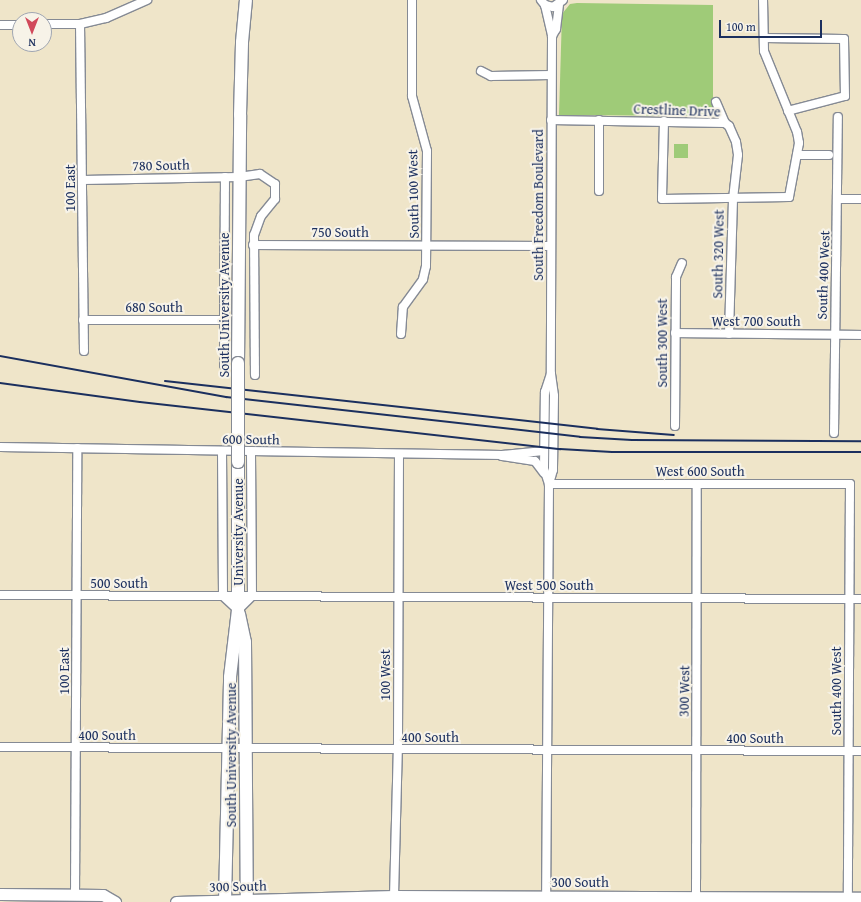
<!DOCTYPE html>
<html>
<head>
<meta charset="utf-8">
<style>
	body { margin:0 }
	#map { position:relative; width:861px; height:902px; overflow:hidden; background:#efe5c9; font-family:"Gentium Book Plus",serif }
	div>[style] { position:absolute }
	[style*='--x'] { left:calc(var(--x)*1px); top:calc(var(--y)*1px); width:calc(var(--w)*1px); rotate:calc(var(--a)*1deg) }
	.green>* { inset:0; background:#9fcb78; transform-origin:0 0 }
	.roads { filter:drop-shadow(1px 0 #858a94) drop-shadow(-1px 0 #858a94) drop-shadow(0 1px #858a94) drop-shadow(0 -1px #858a94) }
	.minor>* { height:8px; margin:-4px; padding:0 4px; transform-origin:4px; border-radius:4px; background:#fff }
	.major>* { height:11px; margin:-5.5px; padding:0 5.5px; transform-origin:5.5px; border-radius:5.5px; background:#fff }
	.highway>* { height:12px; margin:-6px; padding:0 6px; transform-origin:6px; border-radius:6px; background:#fff }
	.rail>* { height:2px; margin:-1px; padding:0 1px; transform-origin:1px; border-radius:1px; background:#1b2f5e }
	.bridges { filter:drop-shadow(1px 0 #858a94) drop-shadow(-1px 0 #858a94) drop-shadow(0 1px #858a94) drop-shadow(0 -1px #858a94) }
	.highway-bridge>* { height:12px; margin:-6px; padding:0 6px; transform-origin:6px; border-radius:6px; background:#fff }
	span { translate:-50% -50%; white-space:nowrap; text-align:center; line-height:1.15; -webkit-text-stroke:4px #f7f3e8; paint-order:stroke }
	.street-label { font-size:14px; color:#1b2f5e }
	.north { position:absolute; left:12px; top:12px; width:40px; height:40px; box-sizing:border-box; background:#f7f3e8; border:1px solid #9fa5b1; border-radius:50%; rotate:180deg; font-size:11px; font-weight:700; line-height:16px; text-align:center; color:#1b2f5e }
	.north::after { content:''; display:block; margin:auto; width:14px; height:18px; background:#d1495b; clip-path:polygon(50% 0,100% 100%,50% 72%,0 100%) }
	.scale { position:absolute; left:719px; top:20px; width:103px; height:18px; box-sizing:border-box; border:2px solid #1b2f5e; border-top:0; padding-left:5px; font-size:12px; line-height:14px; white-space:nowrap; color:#1b2f5e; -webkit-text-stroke:3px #f7f3e8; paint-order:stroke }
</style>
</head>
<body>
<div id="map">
	<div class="green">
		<i style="clip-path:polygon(577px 3px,713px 5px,713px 116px,559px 115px,562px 14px,570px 4px)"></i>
		<i style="left:674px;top:144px;width:14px;height:14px"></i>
	</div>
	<div class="roads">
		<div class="minor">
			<i style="--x:541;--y:0;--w:6;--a:51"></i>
			<i style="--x:545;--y:5;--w:8;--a:14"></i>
			<i style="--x:553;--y:7;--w:12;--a:-35"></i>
			<i style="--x:545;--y:5;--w:32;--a:77"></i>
			<i style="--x:552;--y:36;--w:338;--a:90.2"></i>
			<i style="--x:551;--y:374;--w:22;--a:82"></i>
			<i style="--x:554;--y:396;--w:74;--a:90.8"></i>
			<i style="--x:553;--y:470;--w:15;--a:106"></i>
			<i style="--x:549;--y:484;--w:412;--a:90.4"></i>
			<i style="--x:44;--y:24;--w:36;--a:0"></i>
			<i style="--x:80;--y:24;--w:27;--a:-13"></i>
			<i style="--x:106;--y:18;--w:45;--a:-23.7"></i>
			<i style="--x:80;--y:24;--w:327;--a:89.3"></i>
			<i style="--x:0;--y:25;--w:20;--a:0"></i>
			<i style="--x:552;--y:36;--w:8;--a:-60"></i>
			<i style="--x:556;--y:29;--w:24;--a:-83"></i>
			<i style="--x:764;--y:38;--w:80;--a:0.7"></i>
			<i style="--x:844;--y:39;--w:57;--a:89"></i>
			<i style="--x:845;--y:96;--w:59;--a:165.3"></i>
			<i style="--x:481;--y:71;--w:11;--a:27"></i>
			<i style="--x:491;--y:76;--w:60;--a:-1"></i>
			<i style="--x:716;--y:102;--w:23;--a:67"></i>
			<i style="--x:551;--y:120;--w:174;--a:1"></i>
			<i style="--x:725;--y:123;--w:5;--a:37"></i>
			<i style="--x:729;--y:126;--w:17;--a:66"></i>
			<i style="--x:736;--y:142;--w:13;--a:81"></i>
			<i style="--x:738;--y:155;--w:44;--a:96.5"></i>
			<i style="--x:733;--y:199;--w:135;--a:91.7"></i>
			<i style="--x:599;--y:120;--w:71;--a:90"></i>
			<i style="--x:664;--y:121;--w:78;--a:91.5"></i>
			<i style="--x:662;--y:199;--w:127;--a:-0.9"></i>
			<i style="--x:789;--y:197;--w:55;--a:-79.5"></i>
			<i style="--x:799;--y:143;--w:11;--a:-100"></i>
			<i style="--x:797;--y:132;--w:87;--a:-112.2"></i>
			<i style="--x:764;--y:51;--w:51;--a:-91.1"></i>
			<i style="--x:797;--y:155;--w:32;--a:0"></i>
			<i style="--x:83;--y:180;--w:156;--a:-1.1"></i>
			<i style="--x:239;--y:177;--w:21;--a:-8"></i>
			<i style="--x:260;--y:174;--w:18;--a:34"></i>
			<i style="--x:275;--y:184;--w:15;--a:90"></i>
			<i style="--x:275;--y:199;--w:22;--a:129"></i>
			<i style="--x:261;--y:216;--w:20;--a:110"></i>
			<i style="--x:254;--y:235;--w:140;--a:89.6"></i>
			<i style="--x:838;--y:199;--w:23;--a:0"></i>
			<i style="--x:253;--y:245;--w:298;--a:0.2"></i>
			<i style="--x:83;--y:320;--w:141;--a:0"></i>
			<i style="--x:675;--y:333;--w:186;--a:0.6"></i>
			<i style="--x:401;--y:334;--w:27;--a:-86"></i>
			<i style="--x:403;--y:307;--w:34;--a:-54"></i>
			<i style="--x:423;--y:279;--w:13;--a:-77"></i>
			<i style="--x:426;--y:266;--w:115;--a:-89.5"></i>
			<i style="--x:427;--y:151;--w:57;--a:-105.3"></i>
			<i style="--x:412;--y:96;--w:96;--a:-90"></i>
			<i style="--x:224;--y:365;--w:188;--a:-89.7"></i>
			<i style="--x:675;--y:426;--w:149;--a:-89.6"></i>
			<i style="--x:676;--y:277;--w:15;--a:-67"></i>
			<i style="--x:834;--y:433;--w:316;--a:-89.3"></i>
			<i style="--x:0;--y:447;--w:502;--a:0.91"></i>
			<i style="--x:502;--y:455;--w:42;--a:-5.4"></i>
			<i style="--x:222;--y:451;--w:145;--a:89.6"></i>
			<i style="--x:223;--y:596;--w:21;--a:43"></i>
			<i style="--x:238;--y:610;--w:20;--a:-45"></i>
			<i style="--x:252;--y:596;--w:144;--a:-90.4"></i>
			<i style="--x:502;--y:456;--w:33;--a:9"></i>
			<i style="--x:535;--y:461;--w:15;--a:53"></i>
			<i style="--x:549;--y:484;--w:301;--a:0"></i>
			<i style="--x:850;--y:484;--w:414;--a:90.3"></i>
			<i style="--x:549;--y:484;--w:16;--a:-108"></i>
			<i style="--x:544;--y:469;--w:77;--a:-89.3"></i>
			<i style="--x:545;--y:392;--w:19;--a:-72"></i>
			<i style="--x:0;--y:595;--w:861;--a:0.27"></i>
			<i style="--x:0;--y:747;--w:861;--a:0.27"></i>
			<i style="--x:75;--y:895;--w:447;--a:-89.7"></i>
			<i style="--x:394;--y:896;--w:157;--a:-88.5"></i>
			<i style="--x:398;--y:739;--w:285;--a:-89.8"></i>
			<i style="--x:696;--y:897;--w:413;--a:-89.9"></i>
		</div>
		<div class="major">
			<i style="--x:0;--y:894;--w:103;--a:0.6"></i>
			<i style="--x:103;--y:895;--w:14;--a:30"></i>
			<i style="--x:176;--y:902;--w:218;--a:-1.6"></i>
			<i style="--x:394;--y:896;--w:467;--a:0.2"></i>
		</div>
		<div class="highway">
			<i style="--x:238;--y:363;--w:248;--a:-89.5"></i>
			<i style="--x:240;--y:115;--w:73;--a:-88.4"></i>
			<i style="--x:242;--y:42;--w:42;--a:-84.6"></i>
			<i style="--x:239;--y:614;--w:29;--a:78"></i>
			<i style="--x:245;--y:642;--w:260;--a:89.6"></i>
			<i style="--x:225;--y:902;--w:225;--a:-88.7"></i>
			<i style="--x:230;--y:677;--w:67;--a:-83.2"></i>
			<i style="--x:238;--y:610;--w:148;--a:-90"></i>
		</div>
	</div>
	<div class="rail">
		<i style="--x:0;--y:356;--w:230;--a:10.3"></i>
		<i style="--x:226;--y:397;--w:356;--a:6.4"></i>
		<i style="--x:580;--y:437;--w:52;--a:3.3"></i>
		<i style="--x:632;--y:440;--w:229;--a:0.3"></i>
		<i style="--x:165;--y:381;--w:435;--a:6.3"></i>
		<i style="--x:597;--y:429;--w:77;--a:4.5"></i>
		<i style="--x:0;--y:383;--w:141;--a:7.7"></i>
		<i style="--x:140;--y:402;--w:423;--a:6.4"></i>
		<i style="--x:560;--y:449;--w:52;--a:3.3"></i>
		<i style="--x:612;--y:452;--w:249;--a:0"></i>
	</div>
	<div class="bridges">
		<div class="highway-bridge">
			<i style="--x:238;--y:462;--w:99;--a:-90"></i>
		</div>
	</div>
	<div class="street-label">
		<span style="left:677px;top:110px;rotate:2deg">Crestline Drive</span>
		<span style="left:161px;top:165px;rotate:-1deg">780 South</span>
		<span style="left:70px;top:188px;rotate:-90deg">100 East</span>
		<span style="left:413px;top:194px;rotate:-91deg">South 100 West</span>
		<span style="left:538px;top:205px;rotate:-90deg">South Freedom Boulevard</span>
		<span style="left:340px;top:232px">750 South</span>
		<span style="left:718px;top:254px;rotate:-89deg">South 320 West</span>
		<span style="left:823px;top:275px;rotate:-88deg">South 400 West</span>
		<span style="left:224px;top:305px;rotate:-90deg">South University Avenue</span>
		<span style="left:154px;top:307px">680 South</span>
		<span style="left:756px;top:321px">West 700 South</span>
		<span style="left:662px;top:343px;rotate:-90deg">South 300 West</span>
		<span style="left:251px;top:439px;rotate:1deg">600 South</span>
		<span style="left:700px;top:471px">West 600 South</span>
		<span style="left:238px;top:532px;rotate:-90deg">University Avenue</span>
		<span style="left:119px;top:583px">500 South</span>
		<span style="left:549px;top:585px">West 500 South</span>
		<span style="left:64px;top:671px;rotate:-90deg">100 East</span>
		<span style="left:385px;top:675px;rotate:-90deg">100 West</span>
		<span style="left:684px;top:691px;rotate:-89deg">300 West</span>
		<span style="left:836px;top:691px;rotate:-90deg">South 400 West</span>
		<span style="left:107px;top:735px">400 South</span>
		<span style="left:430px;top:737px">400 South</span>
		<span style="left:755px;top:738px">400 South</span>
		<span style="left:231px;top:755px;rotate:-90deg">South University Avenue</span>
		<span style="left:580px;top:882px">300 South</span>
		<span style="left:238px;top:886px;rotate:-1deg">300 South</span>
	</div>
	<div class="north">N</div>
	<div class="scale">100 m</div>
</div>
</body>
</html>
